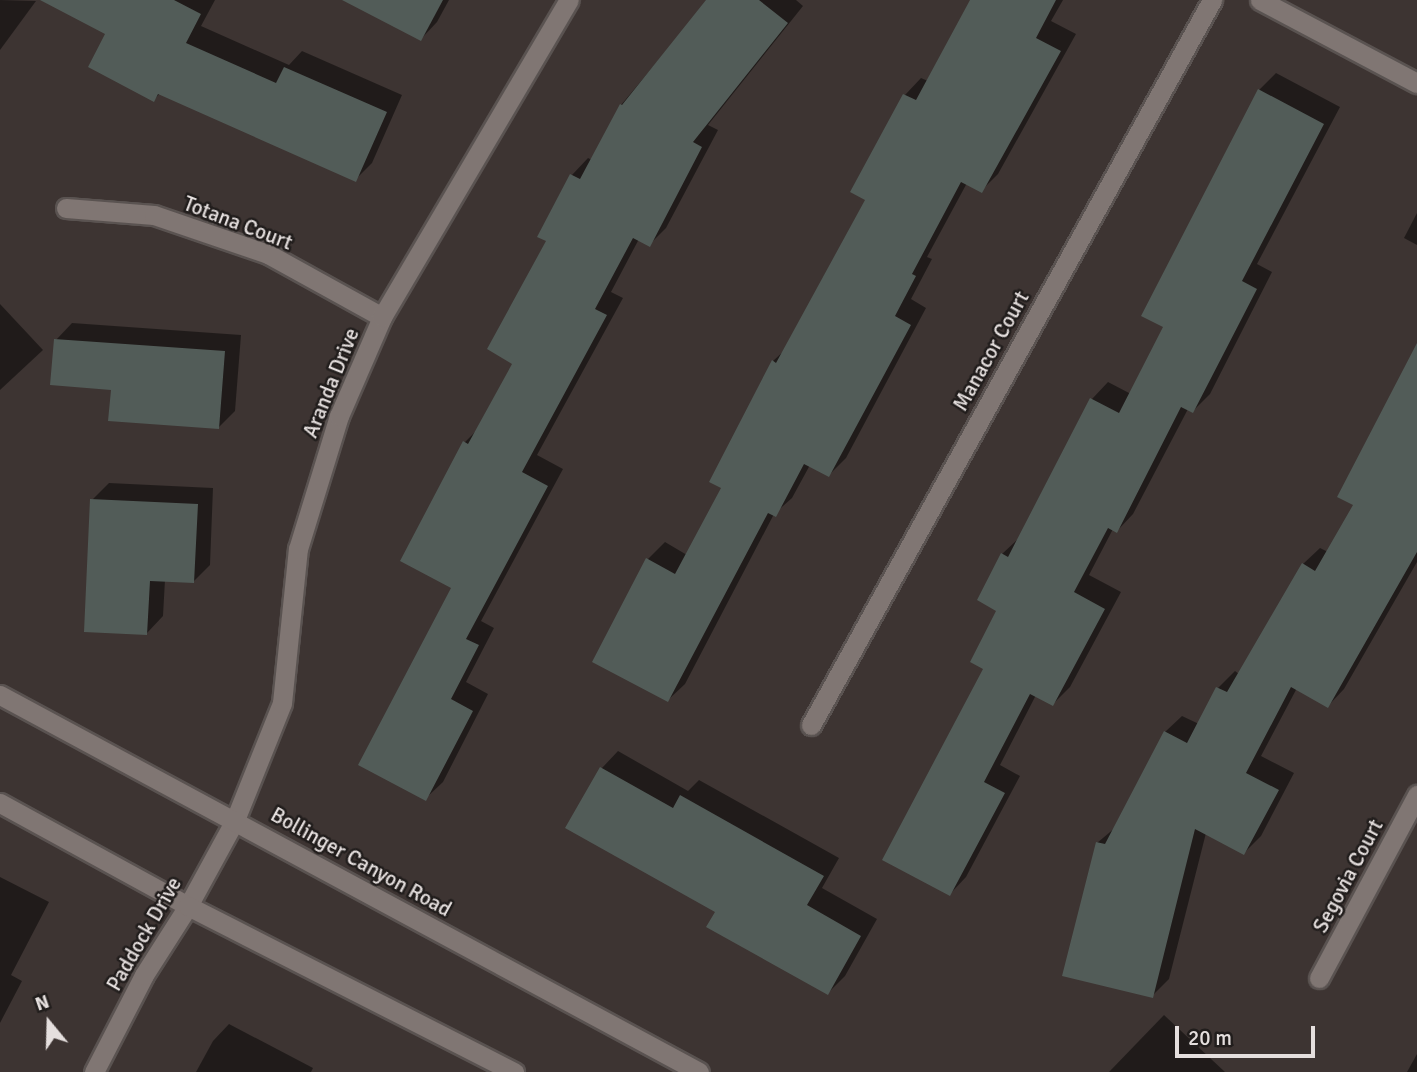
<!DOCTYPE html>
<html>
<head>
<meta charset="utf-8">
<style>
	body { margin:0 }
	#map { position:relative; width:1417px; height:1072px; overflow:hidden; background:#3d3432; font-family:Signika,sans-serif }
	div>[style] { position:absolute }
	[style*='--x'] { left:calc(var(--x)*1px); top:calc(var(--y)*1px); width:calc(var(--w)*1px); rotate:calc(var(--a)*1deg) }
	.shadow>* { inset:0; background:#0007 }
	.building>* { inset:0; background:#525c58 }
	.roads { filter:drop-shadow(2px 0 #5a5351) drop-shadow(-2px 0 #5a5351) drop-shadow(0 2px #5a5351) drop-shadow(0 -2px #5a5351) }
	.minor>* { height:19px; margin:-9.5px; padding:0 9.5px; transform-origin:9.5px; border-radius:9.5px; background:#807673 }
	.secondary>* { height:19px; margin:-9.5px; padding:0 9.5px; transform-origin:9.5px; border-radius:9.5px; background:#807673 }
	span { translate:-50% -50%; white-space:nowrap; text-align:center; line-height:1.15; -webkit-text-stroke:5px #211d1c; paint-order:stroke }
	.street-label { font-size:21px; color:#e5dfde }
	.north { position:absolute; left:14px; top:988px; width:70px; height:70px; -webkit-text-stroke:5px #211d1c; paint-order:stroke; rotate:341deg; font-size:19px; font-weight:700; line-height:28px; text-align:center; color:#e5dfde }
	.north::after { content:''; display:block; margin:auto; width:24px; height:32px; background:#e5dfde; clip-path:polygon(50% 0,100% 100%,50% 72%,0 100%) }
	.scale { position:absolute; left:1175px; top:1026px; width:140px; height:32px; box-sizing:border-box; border:4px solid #e5dfde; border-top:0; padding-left:9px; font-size:21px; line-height:24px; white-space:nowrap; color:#e5dfde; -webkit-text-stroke:5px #211d1c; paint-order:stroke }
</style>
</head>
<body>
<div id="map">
	<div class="shadow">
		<i style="clip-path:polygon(0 0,36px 1px,0 50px)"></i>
		<i style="clip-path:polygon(59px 0,215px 0,201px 26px,289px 65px,302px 51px,402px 95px,372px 163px,355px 180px,160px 93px,154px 100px,107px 33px)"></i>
		<i style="clip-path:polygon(345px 0,449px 0,437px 22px,421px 39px)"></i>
		<i style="clip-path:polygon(709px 0,796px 0,803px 6px,708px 125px,718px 130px,666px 228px,649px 245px,639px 239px,611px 292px,623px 298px,537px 455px,563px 469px,481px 621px,494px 628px,466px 682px,488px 694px,443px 782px,426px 798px,453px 587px,465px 442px,479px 428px,515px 363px,548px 241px,539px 236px,572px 175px,588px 158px,592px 160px,621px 105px)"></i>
		<i style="clip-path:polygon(972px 0,1063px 0,1051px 21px,1076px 34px,998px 174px,981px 191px,967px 183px,927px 257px,932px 259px,911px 299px,926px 308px,846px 458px,829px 475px,810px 465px,792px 498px,774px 514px,685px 684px,668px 700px,648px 559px,665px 542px,687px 555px,723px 487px,773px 361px,786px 349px,867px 199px,853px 191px,905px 95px,921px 78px,928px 81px)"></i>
		<i style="clip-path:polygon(1276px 73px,1340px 107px,1257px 264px,1272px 272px,1210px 394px,1193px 411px,1188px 409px,1133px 514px,1117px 531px,1113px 529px,1089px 575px,1121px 592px,1070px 687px,1053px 704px,1036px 695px,1000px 765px,1020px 776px,966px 877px,950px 894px,986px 668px,999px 610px,1002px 554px,1019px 538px,1092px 399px,1108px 382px,1131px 394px,1166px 326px,1259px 90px)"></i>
		<i style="clip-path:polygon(1417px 213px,1417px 245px,1404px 238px)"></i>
		<i style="clip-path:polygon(0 304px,43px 350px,0 390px)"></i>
		<i style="clip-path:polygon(72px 323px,241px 335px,235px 411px,219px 427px,113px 389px,56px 340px)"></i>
		<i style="clip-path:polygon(1417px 360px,1417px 562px,1344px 689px,1328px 706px,1297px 688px,1261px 756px,1294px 773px,1261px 836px,1244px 853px,1206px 833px,1169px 979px,1152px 996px,1097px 843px,1116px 827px,1165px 732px,1182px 716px,1199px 724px,1218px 688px,1235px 671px,1239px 674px,1303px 564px,1320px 548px,1328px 552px,1356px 504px)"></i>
		<i style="clip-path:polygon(109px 483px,213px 488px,210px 565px,193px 582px,165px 580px,163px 616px,147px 633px,92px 500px)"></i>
		<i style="clip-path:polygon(618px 751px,688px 791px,699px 780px,839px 858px,822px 888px,877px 919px,845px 976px,828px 993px,717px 912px,568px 828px,602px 768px)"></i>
		<i style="clip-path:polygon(0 877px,49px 902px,11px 975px,22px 981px,0 1023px)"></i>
		<i style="clip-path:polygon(1164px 1015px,1225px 1072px,1109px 1072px)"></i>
		<i style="clip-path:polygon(229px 1024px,313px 1068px,311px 1072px,196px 1072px,213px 1041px)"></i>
		<i style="clip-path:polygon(1417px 1054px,1417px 1072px,1407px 1072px)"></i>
	</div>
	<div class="building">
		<i style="clip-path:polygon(40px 0,174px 0,201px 14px,186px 43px,276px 83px,284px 67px,387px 112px,356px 182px,158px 94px,154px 102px,88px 67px,105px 34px)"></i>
		<i style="clip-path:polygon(342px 0,443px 0,421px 41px)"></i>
		<i style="clip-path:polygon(706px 0,759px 0,788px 23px,693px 142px,702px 147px,650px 247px,633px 238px,595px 309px,607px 315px,522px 472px,548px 486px,466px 639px,479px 645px,451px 699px,473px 711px,426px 801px,358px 765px,451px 588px,400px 561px,463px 441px,468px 444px,512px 364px,487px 349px,546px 241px,537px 237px,570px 174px,580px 179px,620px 104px,622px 105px)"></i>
		<i style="clip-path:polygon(970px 0,1056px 0,1036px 38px,1061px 51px,982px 193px,961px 182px,912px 274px,916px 276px,895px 316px,911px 325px,829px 477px,804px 464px,776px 517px,768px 513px,668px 702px,592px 662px,646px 558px,675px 574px,721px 488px,709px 482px,772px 360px,776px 363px,865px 200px,850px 192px,903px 94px,916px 100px)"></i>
		<i style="clip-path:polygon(1258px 89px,1324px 124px,1242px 281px,1257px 289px,1193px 413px,1181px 407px,1117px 533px,1108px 528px,1074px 592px,1105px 609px,1053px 706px,1030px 694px,984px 782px,1005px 793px,950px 896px,882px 860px,983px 669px,970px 662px,996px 611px,977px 600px,1001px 553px,1008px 557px,1090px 398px,1119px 413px,1163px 327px,1141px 316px)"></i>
		<i style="clip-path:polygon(54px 339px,225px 351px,219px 429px,108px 421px,111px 390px,50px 385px)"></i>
		<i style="clip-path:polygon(1417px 343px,1417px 552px,1328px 708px,1291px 687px,1246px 773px,1279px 790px,1244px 855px,1195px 829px,1153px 998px,1062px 976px,1096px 842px,1105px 844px,1164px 731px,1187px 743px,1216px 687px,1227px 692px,1302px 563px,1315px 571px,1353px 505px,1337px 497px)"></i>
		<i style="clip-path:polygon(90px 499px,198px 504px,194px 583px,150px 581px,147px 635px,84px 632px)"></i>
		<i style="clip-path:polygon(600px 767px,673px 808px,680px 795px,824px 876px,807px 905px,861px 936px,828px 995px,706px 927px,715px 912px,565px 828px)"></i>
	</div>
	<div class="roads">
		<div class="minor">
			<i style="--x:1260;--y:0;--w:178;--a:27.9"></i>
			<i style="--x:66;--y:208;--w:88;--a:4.5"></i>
			<i style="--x:154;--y:215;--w:120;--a:18.9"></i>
			<i style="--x:268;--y:254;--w:130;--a:28.9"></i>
			<i style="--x:811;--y:725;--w:829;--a:-61.05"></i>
			<i style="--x:1319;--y:978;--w:208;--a:-61.8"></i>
			<i style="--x:94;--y:1072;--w:109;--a:-62.7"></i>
			<i style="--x:144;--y:975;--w:82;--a:-57.5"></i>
			<i style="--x:188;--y:906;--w:98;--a:-61.3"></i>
			<i style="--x:235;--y:820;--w:126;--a:-68.1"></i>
			<i style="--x:282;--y:703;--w:155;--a:-84.1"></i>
			<i style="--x:298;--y:549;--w:139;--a:-72.9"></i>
			<i style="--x:339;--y:416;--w:108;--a:-66.5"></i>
			<i style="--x:382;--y:317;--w:368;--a:-59.5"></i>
		</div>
		<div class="secondary">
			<i style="--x:0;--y:695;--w:794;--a:28.34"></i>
			<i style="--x:0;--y:803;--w:214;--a:28.7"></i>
			<i style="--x:188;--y:906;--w:366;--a:27"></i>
		</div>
	</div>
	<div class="street-label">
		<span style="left:238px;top:223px;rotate:21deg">Totana Court</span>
		<span style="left:991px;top:351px;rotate:-61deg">Manacor Court</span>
		<span style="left:331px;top:383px;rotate:-68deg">Aranda Drive</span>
		<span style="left:361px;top:862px;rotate:29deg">Bollinger Canyon Road</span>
		<span style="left:1348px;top:876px;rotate:-62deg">Segovia Court</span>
		<span style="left:144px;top:934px;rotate:-60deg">Paddock Drive</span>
	</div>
	<div class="north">N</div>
	<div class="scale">20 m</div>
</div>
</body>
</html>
